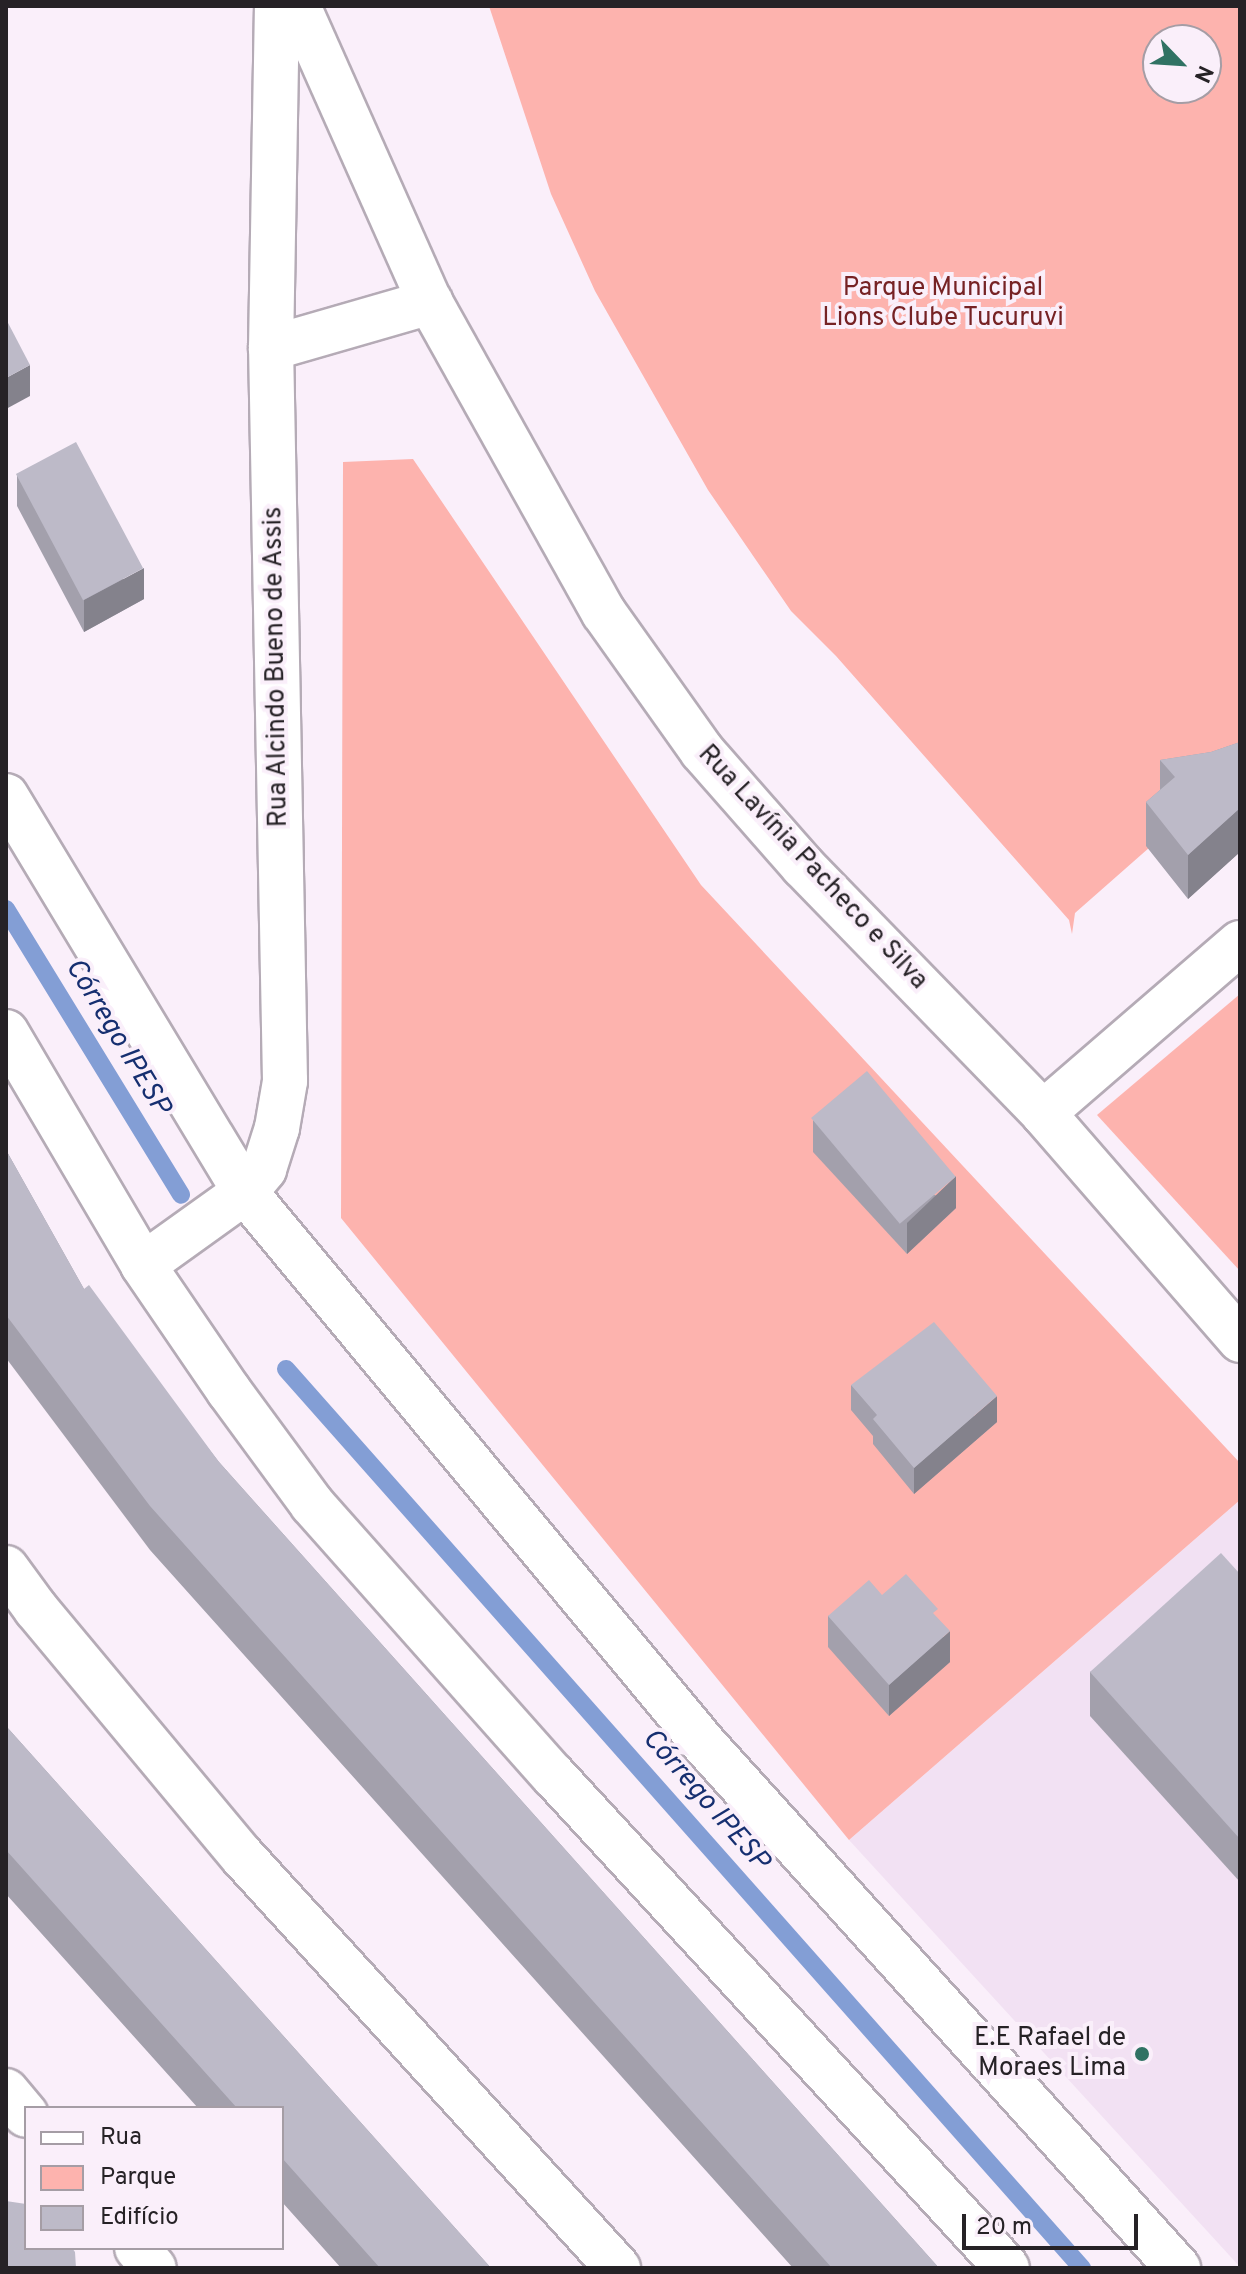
<!DOCTYPE html>
<html>
<head>
<meta charset="utf-8">
<style>
	body { margin:0 }
	#map { position:relative; width:1246px; height:2274px; overflow:hidden; background:#faeffa; font-family:Overpass,sans-serif }
	div>[style] { position:absolute }
	[style*='--x'] { left:calc(var(--x)*1px); top:calc(var(--y)*1px); width:calc(var(--w)*1px); rotate:calc(var(--a)*1deg) }
	.built>* { inset:0; background:#f2e1f3 }
	.green>* { inset:0; background:#fdb3ae }
	.stream>* { height:18px; margin:-9px; padding:0 9px; transform-origin:9px; border-radius:9px; background:#839ed5 }
	.roads { filter:drop-shadow(2px 0 #b5abb6) drop-shadow(-2px 0 #b5abb6) drop-shadow(0 2px #b5abb6) drop-shadow(0 -2px #b5abb6) }
	.minor>* { height:44px; margin:-22px; padding:0 22px; transform-origin:22px; border-radius:22px; background:#fff }
	.wall>* { inset:0; background:#a3a0ac }
	.shaded-wall>* { inset:0; background:#84828c }
	.building>* { inset:0; background:#bdbac8; transform-origin:0 0 }
	.dots>* { width:22px; height:22px; translate:-50% -50%; box-sizing:border-box; border:4px solid #faeffa; border-radius:50% }
	span { translate:-50% -50%; white-space:nowrap; text-align:center; line-height:1.15; -webkit-text-stroke:8px #faeffa; paint-order:stroke }
	.park-label { font-size:26px; color:#762224 }
	.street-label { font-size:26px; color:#262226 }
	.poi-label { font-size:26px; color:#262226 }
	.right { translate:-100% -50%; text-align:right }
	.water-label { font-size:28px; color:#162f70; font-style:italic }
	.frame { position:absolute; inset:0; border:8px solid #262226; pointer-events:none }
	.legend { position:absolute; left:24px; top:2106px; width:260px; height:144px; box-sizing:border-box; background:#faeffa; border:2px solid #a59da5; margin:0; padding:10px 14px; list-style:none; font-size:24px; color:#262226 }
	.legend li { display:flex; align-items:center; gap:16px; height:40px }
	.legend b { width:40px; border:2px solid #a59da5 }
	.north { position:absolute; left:1142px; top:24px; width:80px; height:80px; box-sizing:border-box; background:#faeffa; border:2px solid #a59da5; border-radius:50%; rotate:115deg; font-size:22px; font-weight:700; line-height:32px; text-align:center; color:#262226 }
	.north::after { content:''; display:block; margin:auto; width:28px; height:36px; background:#307263; clip-path:polygon(50% 0,100% 100%,50% 72%,0 100%) }
	.scale { position:absolute; left:962px; top:2214px; width:176px; height:36px; box-sizing:border-box; border:4px solid #262226; border-top:0; padding-left:10px; font-size:24px; line-height:28px; white-space:nowrap; color:#262226; -webkit-text-stroke:6px #faeffa; paint-order:stroke }
</style>
</head>
<body>
<div id="map">
	<div class="built">
		<i style="clip-path:polygon(1240px 1500px,1240px 2267px,849px 1840px)"></i>
	</div>
	<div class="green">
		<i style="clip-path:polygon(evenodd,489px 6px,1240px 6px,1240px 778px,1233px 774px,1075px 913px,1072px 934px,1069px 920px,836px 656px,791px 611px,708px 490px,595px 291px,551px 194px,489px 6px,1158px 40px,1206px 40px,1206px 88px,1158px 88px,1158px 40px)"></i>
		<i style="clip-path:polygon(413px 459px,701px 885px,1240px 1463px,1240px 1500px,849px 1840px,341px 1218px,343px 462px)"></i>
		<i style="clip-path:polygon(1240px 994px,1240px 1271px,1097px 1115px)"></i>
	</div>
	<div class="stream">
		<i style="--x:6;--y:909;--w:335;--a:58.5"></i>
		<i style="--x:286;--y:1369;--w:1201;--a:48.48"></i>
	</div>
	<div class="roads">
		<div class="minor">
			<i style="--x:298;--y:6;--w:324;--a:66"></i>
			<i style="--x:430;--y:302;--w:356;--a:60.8"></i>
			<i style="--x:604;--y:613;--w:169;--a:54.6"></i>
			<i style="--x:702;--y:751;--w:153;--a:48.7"></i>
			<i style="--x:803;--y:866;--w:344;--a:45.8"></i>
			<i style="--x:1043;--y:1113;--w:301;--a:49"></i>
			<i style="--x:271;--y:348;--w:166;--a:-16.1"></i>
			<i style="--x:6;--y:796;--w:463;--a:58.9"></i>
			<i style="--x:245;--y:1192;--w:718;--a:50.26"></i>
			<i style="--x:704;--y:1744;--w:707;--a:47.87"></i>
			<i style="--x:6;--y:1032;--w:270;--a:59.5"></i>
			<i style="--x:143;--y:1265;--w:153;--a:55.7"></i>
			<i style="--x:229;--y:1391;--w:140;--a:53.7"></i>
			<i style="--x:312;--y:1504;--w:363;--a:48.4"></i>
			<i style="--x:553;--y:1775;--w:670;--a:47.36"></i>
			<i style="--x:1043;--y:1113;--w:260;--a:-40.8"></i>
			<i style="--x:143;--y:1265;--w:125;--a:-35.6"></i>
			<i style="--x:245;--y:1192;--w:30;--a:-50"></i>
			<i style="--x:264;--y:1169;--w:43;--a:-72.4"></i>
			<i style="--x:277;--y:1128;--w:48;--a:-80.3"></i>
			<i style="--x:285;--y:1081;--w:733;--a:-91.09"></i>
			<i style="--x:271;--y:348;--w:342;--a:-89"></i>
			<i style="--x:6;--y:1568;--w:51;--a:53.8"></i>
			<i style="--x:36;--y:1609;--w:322;--a:50.2"></i>
			<i style="--x:242;--y:1856;--w:558;--a:47.62"></i>
			<i style="--x:6;--y:2091;--w:31;--a:50"></i>
			<i style="--x:137;--y:2248;--w:26;--a:50"></i>
		</div>
	</div>
	<div class="wall">
		<i style="clip-path:polygon(17px 475px,144px 599px,84px 632px,17px 506px)"></i>
		<i style="clip-path:polygon(1240px 742px,1240px 852px,1188px 899px,1146px 846px,1146px 802px,1160px 790px,1160px 760px,1211px 752px)"></i>
		<i style="clip-path:polygon(813px 1120px,956px 1208px,907px 1254px,813px 1152px)"></i>
		<i style="clip-path:polygon(6px 1150px,84px 1289px,219px 1462px,939px 2268px,793px 2268px,150px 1550px,6px 1358px)"></i>
		<i style="clip-path:polygon(851px 1385px,997px 1422px,914px 1494px,873px 1444px,873px 1436px,851px 1410px)"></i>
		<i style="clip-path:polygon(1240px 1574px,1240px 1882px,1090px 1716px,1090px 1672px)"></i>
		<i style="clip-path:polygon(882px 1595px,938px 1619px,950px 1662px,889px 1716px,828px 1647px,828px 1616px)"></i>
		<i style="clip-path:polygon(6px 1726px,491px 2268px,341px 2268px,282px 2202px,282px 2108px,198px 2108px,6px 1894px)"></i>
	</div>
	<div class="shaded-wall">
		<i style="clip-path:polygon(30px 365px,30px 396px,6px 409px,6px 378px)"></i>
		<i style="clip-path:polygon(144px 568px,144px 599px,84px 632px,84px 600px)"></i>
		<i style="clip-path:polygon(1240px 808px,1240px 852px,1188px 899px,1188px 855px)"></i>
		<i style="clip-path:polygon(956px 1176px,956px 1208px,907px 1254px,907px 1223px)"></i>
		<i style="clip-path:polygon(997px 1396px,997px 1422px,914px 1494px,914px 1468px)"></i>
		<i style="clip-path:polygon(950px 1631px,950px 1662px,889px 1716px,889px 1685px)"></i>
	</div>
	<div class="building">
		<i style="clip-path:polygon(6px 319px,30px 365px,6px 378px)"></i>
		<i style="left:76px;top:442px;width:143px;height:68px;rotate:62deg"></i>
		<i style="clip-path:polygon(1240px 742px,1240px 808px,1188px 855px,1146px 802px,1175px 777px,1160px 760px,1211px 752px)"></i>
		<i style="left:867px;top:1071px;width:138px;height:73px;rotate:50deg"></i>
		<i style="clip-path:polygon(6px 1150px,84px 1289px,89px 1285px,219px 1462px,939px 2268px,832px 2268px,150px 1506px,6px 1315px)"></i>
		<i style="clip-path:polygon(934px 1322px,997px 1396px,914px 1468px,873px 1419px,877px 1415px,851px 1385px)"></i>
		<i style="clip-path:polygon(1221px 1553px,1240px 1574px,1240px 1839px,1090px 1672px)"></i>
		<i style="clip-path:polygon(906px 1574px,938px 1609px,933px 1613px,950px 1631px,889px 1685px,828px 1616px,869px 1580px,882px 1595px)"></i>
		<i style="clip-path:polygon(6px 1726px,491px 2268px,380px 2268px,282px 2158px,282px 2108px,237px 2108px,6px 1850px)"></i>
		<i style="clip-path:polygon(6px 2201px,26px 2204px,26px 2248px,72px 2248px,75px 2252px,76px 2268px,6px 2268px)"></i>
	</div>
	<div class="dots">
		<i style="left:1142px;top:2054px;background:#307263"></i>
	</div>
	<div class="park-label">
		<span style="left:943px;top:304px">Parque Municipal<br>Lions Clube Tucuruvi</span>
	</div>
	<div class="street-label">
		<span style="left:277px;top:667px;rotate:-91deg">Rua Alcindo Bueno de Assis</span>
		<span style="left:812px;top:868px;rotate:47deg">Rua Lavínia Pacheco e Silva</span>
	</div>
	<div class="poi-label">
		<span class="right" style="left:1126px;top:2054px">E.E Rafael de<br>Moraes Lima</span>
	</div>
	<div class="water-label">
		<span style="left:117px;top:1037px;rotate:59deg">Córrego IPESP</span>
		<span style="left:705px;top:1800px;rotate:49deg">Córrego IPESP</span>
	</div>
	<div class="frame"></div>
	<ul class="legend">
	<li><b style="height:10px;background:#fff"></b>Rua</li>
	<li><b style="height:22px;background:#fdb3ae"></b>Parque</li>
	<li><b style="height:22px;background:#bdbac8"></b>Edifício</li>
	</ul>
	<div class="north">N</div>
	<div class="scale">20 m</div>
</div>
</body>
</html>
